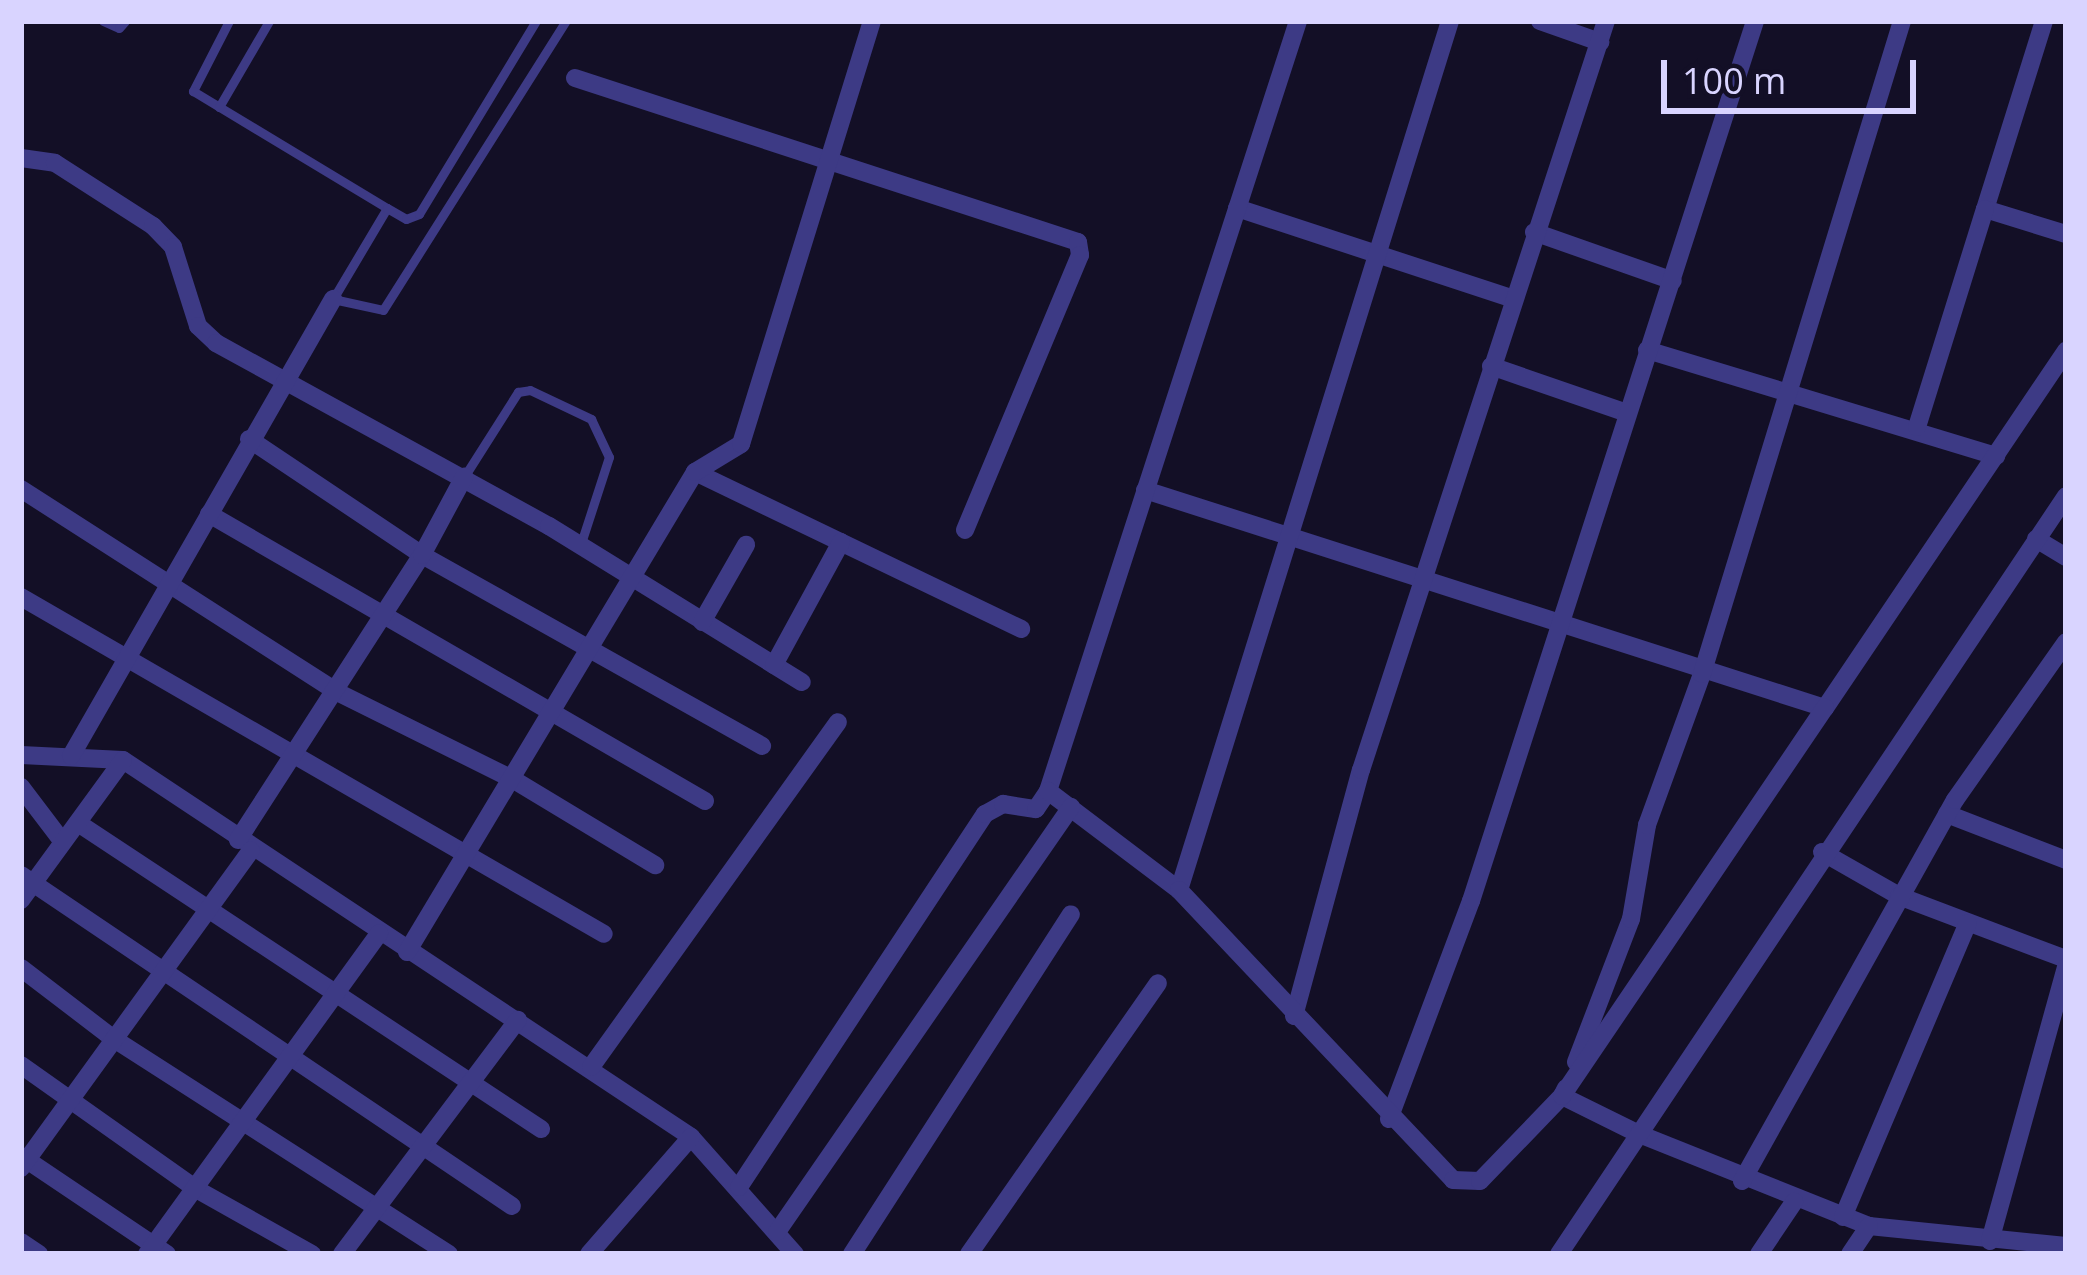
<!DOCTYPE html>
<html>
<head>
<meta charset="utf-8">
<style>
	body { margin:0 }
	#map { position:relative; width:2087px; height:1275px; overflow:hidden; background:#130f26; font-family:"Open Sans",sans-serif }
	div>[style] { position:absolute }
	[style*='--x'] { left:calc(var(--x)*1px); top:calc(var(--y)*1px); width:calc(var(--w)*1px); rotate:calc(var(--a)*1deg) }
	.service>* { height:9px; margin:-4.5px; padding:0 4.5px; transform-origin:4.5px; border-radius:4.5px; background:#3d3a85 }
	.minor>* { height:18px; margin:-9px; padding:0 9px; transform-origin:9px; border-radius:9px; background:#3d3a85 }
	span { translate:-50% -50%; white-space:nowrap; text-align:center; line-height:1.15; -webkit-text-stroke:12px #130f26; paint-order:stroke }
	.frame { position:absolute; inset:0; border:24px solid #d9d4ff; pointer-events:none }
	.scale { position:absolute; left:1661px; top:60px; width:255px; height:54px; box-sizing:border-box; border:6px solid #d9d4ff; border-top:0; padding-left:15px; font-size:36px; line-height:42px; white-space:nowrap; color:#d9d4ff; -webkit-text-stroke:9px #130f26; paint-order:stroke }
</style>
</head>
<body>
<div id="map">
	<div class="service">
		<i style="--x:103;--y:21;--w:17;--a:24"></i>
		<i style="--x:119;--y:28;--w:9;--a:-49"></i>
		<i style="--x:229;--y:21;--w:79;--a:117.2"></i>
		<i style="--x:193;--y:91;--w:227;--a:31.1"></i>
		<i style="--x:387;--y:208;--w:106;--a:120.7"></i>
		<i style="--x:333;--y:299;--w:51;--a:12.4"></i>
		<i style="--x:383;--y:310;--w:342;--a:-57.7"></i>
		<i style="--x:219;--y:107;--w:99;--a:-59.8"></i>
		<i style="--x:387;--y:208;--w:22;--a:30"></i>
		<i style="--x:406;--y:219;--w:14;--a:-21"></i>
		<i style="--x:419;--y:214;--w:226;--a:-58.8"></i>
		<i style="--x:464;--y:477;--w:101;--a:-57.6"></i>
		<i style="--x:518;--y:392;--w:12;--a:-9"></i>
		<i style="--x:530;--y:390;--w:68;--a:25.4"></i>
		<i style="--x:591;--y:419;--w:42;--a:64.7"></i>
		<i style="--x:609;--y:457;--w:94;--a:108"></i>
	</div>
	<div class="minor">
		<i style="--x:1540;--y:21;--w:64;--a:19.3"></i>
		<i style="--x:2044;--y:21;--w:197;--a:107.4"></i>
		<i style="--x:1985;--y:209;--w:85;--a:17.2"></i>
		<i style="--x:575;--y:78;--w:529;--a:18.06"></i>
		<i style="--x:1078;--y:242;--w:13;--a:81"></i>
		<i style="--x:1080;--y:255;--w:298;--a:112.7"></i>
		<i style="--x:21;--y:158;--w:34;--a:8"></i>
		<i style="--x:55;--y:163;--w:117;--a:32.7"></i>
		<i style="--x:153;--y:226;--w:29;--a:46"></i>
		<i style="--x:173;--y:247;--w:83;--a:72.4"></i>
		<i style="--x:198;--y:326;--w:25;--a:43"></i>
		<i style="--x:216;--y:343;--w:380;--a:28.8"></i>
		<i style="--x:549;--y:526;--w:297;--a:31.7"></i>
		<i style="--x:1237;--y:208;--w:291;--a:18.2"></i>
		<i style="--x:1534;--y:232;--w:147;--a:19.4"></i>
		<i style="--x:1647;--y:350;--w:365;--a:16.9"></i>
		<i style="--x:1491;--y:366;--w:144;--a:19.1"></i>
		<i style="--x:1917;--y:427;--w:228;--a:-72.7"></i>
		<i style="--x:249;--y:439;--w:208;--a:33.8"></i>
		<i style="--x:422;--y:555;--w:390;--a:29.3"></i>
		<i style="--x:695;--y:472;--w:362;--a:25.7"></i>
		<i style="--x:21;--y:489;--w:376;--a:32.7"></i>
		<i style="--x:337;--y:692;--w:198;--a:26.4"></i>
		<i style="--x:514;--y:780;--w:165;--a:31.1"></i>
		<i style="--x:1145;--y:490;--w:714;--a:17.78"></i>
		<i style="--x:1825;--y:708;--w:431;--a:-56"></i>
		<i style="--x:209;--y:514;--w:573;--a:30.05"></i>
		<i style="--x:2036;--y:539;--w:35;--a:31"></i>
		<i style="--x:21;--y:597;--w:673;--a:30.03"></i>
		<i style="--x:702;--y:622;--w:89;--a:-60.3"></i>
		<i style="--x:774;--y:665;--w:140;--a:-61.4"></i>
		<i style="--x:21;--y:755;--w:102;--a:2.8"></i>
		<i style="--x:123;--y:760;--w:682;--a:33.57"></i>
		<i style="--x:691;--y:1137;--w:157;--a:48.4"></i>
		<i style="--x:71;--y:756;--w:527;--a:-60.17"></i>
		<i style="--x:21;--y:787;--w:68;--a:52.8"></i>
		<i style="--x:1048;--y:791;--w:810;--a:-72.01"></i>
		<i style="--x:1947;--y:814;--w:128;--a:21.1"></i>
		<i style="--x:78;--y:823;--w:555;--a:33.46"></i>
		<i style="--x:238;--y:840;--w:339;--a:-57.2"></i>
		<i style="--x:422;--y:555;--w:89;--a:-61.7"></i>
		<i style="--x:1822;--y:852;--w:89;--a:29.7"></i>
		<i style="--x:1899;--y:896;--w:178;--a:20.7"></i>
		<i style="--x:21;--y:875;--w:592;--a:33.99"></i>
		<i style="--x:1179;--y:890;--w:910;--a:-72.68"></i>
		<i style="--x:21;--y:900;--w:173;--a:-53.9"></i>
		<i style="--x:407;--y:952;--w:560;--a:-59.04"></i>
		<i style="--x:695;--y:472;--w:54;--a:-31.3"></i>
		<i style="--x:741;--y:444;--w:443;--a:-72.8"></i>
		<i style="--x:21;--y:968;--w:117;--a:37.4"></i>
		<i style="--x:114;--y:1039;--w:398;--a:32.7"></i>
		<i style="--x:1294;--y:1016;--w:255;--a:-74.8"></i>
		<i style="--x:1361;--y:770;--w:788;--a:-71.89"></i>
		<i style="--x:1576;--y:1062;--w:153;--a:-69"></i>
		<i style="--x:1631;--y:919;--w:95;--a:-80.3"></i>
		<i style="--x:1647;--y:825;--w:161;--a:-70"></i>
		<i style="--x:1702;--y:674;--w:683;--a:-72.97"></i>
		<i style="--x:21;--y:1065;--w:214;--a:35.3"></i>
		<i style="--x:196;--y:1189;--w:133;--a:29.3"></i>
		<i style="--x:591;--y:1067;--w:424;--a:-54.4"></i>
		<i style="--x:1566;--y:1088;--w:9;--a:117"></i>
		<i style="--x:1562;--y:1096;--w:86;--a:26.3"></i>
		<i style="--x:1639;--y:1134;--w:248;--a:21.8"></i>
		<i style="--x:1869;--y:1226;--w:198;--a:5.8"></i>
		<i style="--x:1389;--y:1119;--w:233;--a:-69.4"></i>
		<i style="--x:1471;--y:901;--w:925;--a:-72.11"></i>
		<i style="--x:21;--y:1156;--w:176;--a:33.9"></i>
		<i style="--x:21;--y:1168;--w:392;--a:-54.1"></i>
		<i style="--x:1742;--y:1181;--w:436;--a:-60.8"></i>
		<i style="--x:1955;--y:800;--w:193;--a:-54.9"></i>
		<i style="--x:739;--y:1187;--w:447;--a:-56.6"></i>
		<i style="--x:985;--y:814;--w:21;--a:-29"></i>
		<i style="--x:1003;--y:804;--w:33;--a:9"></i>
		<i style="--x:1036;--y:809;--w:22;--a:-56"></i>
		<i style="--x:1048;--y:791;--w:164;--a:37.1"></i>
		<i style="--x:1179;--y:890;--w:399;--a:46.6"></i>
		<i style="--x:1453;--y:1180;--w:27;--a:2"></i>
		<i style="--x:1480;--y:1181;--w:118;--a:-46"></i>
		<i style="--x:1562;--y:1096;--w:469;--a:-55.9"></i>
		<i style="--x:1843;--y:1217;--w:319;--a:-67"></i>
		<i style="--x:777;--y:1232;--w:517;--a:-55.33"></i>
		<i style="--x:1990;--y:1241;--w:284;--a:-74.5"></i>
		<i style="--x:21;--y:1242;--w:22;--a:34"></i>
		<i style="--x:147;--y:1254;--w:396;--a:-54.1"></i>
		<i style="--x:342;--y:1254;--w:293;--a:-53.1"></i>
		<i style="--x:589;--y:1254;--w:155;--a:-48.9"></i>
		<i style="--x:852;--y:1254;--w:404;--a:-57.2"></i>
		<i style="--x:969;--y:1254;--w:330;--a:-55.1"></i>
		<i style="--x:1559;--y:1254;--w:912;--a:-56.22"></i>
		<i style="--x:1759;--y:1254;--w:63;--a:-56.1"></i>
		<i style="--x:1850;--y:1254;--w:34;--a:-56"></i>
	</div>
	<div class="frame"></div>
	<div class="scale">100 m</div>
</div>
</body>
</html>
